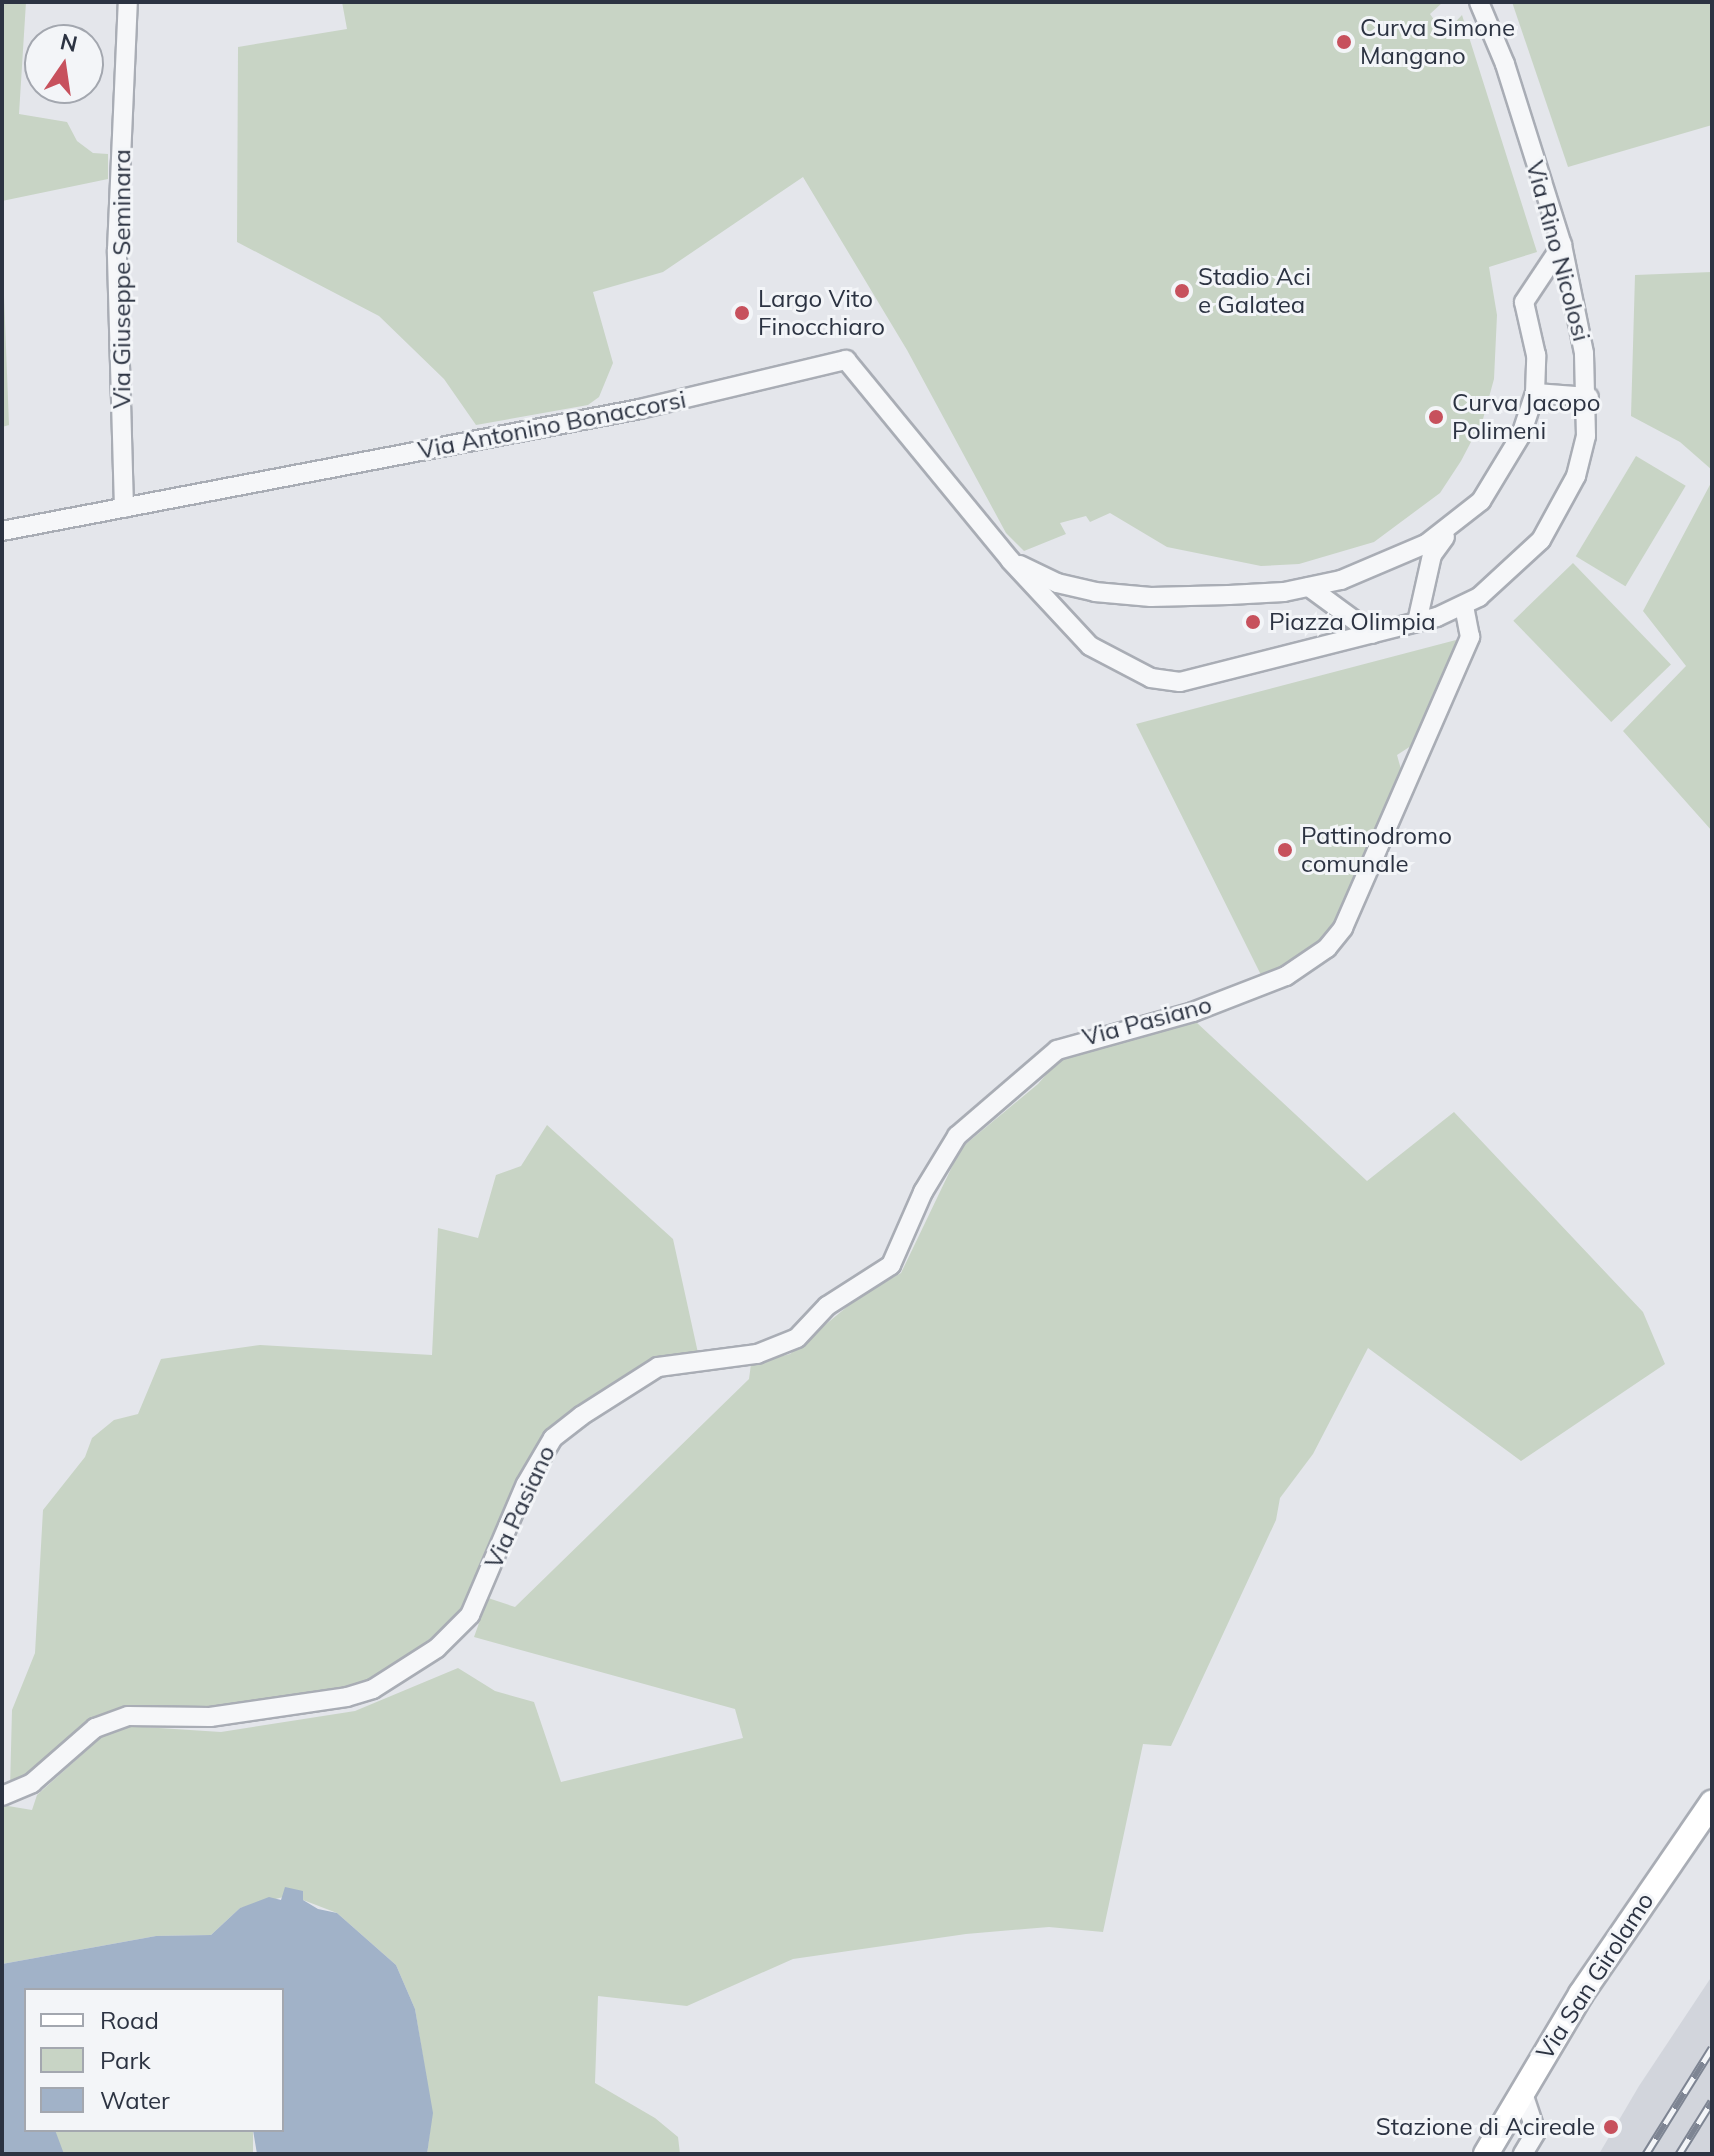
<!DOCTYPE html>
<html>
<head>
<meta charset="utf-8">
<style>
	body { margin:0 }
	#map { position:relative; width:1714px; height:2156px; overflow:hidden; background:#e4e6eb; font-family:Mulish,sans-serif }
	div>[style] { position:absolute }
	[style*='--x'] { left:calc(var(--x)*1px); top:calc(var(--y)*1px); width:calc(var(--w)*1px); rotate:calc(var(--a)*1deg) }
	.built>* { inset:0; background:#d2d5dc }
	.green>* { inset:0; background:#c8d4c5; transform-origin:0 0 }
	.water>* { inset:0; background:#a1b2c8 }
	.roads { filter:drop-shadow(2px 0 #a9adb5) drop-shadow(-2px 0 #a9adb5) drop-shadow(0 2px #a9adb5) drop-shadow(0 -2px #a9adb5) }
	.street>* { height:18px; margin:-9px; padding:0 9px; transform-origin:9px; border-radius:9px; background:#f6f7f9 }
	.secondary>* { height:24px; margin:-12px; padding:0 12px; transform-origin:12px; border-radius:12px; background:#fff }
	.rail>* { height:9px; margin-top:-4.5px; transform-origin:0; background:repeating-linear-gradient(90deg,#f3f5f8 0 18px,#7e8593 0 36px); box-sizing:border-box; border-block:2px solid #7e8593 }
	.dots>* { width:22px; height:22px; translate:-50% -50%; box-sizing:border-box; border:4px solid #f3f5f8; border-radius:50% }
	span { translate:-50% -50%; white-space:nowrap; text-align:center; line-height:1.15; -webkit-text-stroke:6px #f3f5f8; paint-order:stroke }
	.poi-label { font-size:24px; color:#2c3342 }
	.left { translate:0 -50%; text-align:left }
	.right { translate:-100% -50%; text-align:right }
	.street-label { font-size:24px; color:#2c3342 }
	.frame { position:absolute; inset:0; border:4px solid #2c3342; pointer-events:none }
	.legend { position:absolute; left:24px; top:1988px; width:260px; height:144px; box-sizing:border-box; background:#f3f5f8; border:2px solid #a3a7af; margin:0; padding:10px 14px; list-style:none; font-size:24px; color:#2c3342 }
	.legend li { display:flex; align-items:center; gap:16px; height:40px }
	.legend b { width:40px; border:2px solid #a3a7af }
	.north { position:absolute; left:24px; top:24px; width:80px; height:80px; box-sizing:border-box; background:#f3f5f8; border:2px solid #a3a7af; border-radius:50%; rotate:13deg; font-size:22px; font-weight:700; line-height:32px; text-align:center; color:#2c3342 }
	.north::after { content:''; display:block; margin:auto; width:28px; height:36px; background:#c7515d; clip-path:polygon(50% 0,100% 100%,50% 72%,0 100%) }
</style>
</head>
<body>
<div id="map">
	<div class="built">
		<i style="clip-path:polygon(1712px 1976px,1712px 2154px,1599px 2154px,1639px 2086px)"></i>
	</div>
	<div class="green">
		<i style="clip-path:polygon(2px 2px,26px 2px,19px 114px,67px 122px,77px 141px,93px 153px,108px 154px,108px 179px,2px 201px)"></i>
		<i style="clip-path:polygon(342px 2px,1443px 2px,1430px 14px,1444px 34px,1462px 15px,1537px 252px,1489px 267px,1497px 315px,1494px 379px,1483px 419px,1461px 461px,1440px 493px,1374px 542px,1299px 564px,1261px 566px,1167px 547px,1110px 513px,1090px 522px,1086px 516px,1060px 523px,1066px 534px,1024px 551px,1006px 533px,907px 350px,803px 177px,663px 272px,593px 292px,613px 363px,599px 397px,588px 405px,476px 425px,444px 379px,379px 316px,237px 242px,238px 47px,347px 29px)"></i>
		<i style="clip-path:polygon(1512px 2px,1712px 2px,1712px 125px,1568px 167px)"></i>
		<i style="clip-path:polygon(2px 244px,9px 425px,2px 427px)"></i>
		<i style="clip-path:polygon(1712px 272px,1712px 470px,1680px 442px,1631px 416px,1635px 275px)"></i>
		<i style="left:1636px;top:456px;width:58px;height:117px;rotate:31deg"></i>
		<i style="clip-path:polygon(1712px 481px,1712px 831px,1623px 731px,1686px 666px,1643px 611px)"></i>
		<i style="left:1573px;top:563px;width:141px;height:83px;rotate:46deg"></i>
		<i style="clip-path:polygon(1456px 640px,1454px 663px,1417px 742px,1397px 755px,1404px 780px,1335px 931px,1322px 946px,1263px 979px,1136px 724px)"></i>
		<i style="clip-path:polygon(1196px 1022px,1367px 1181px,1454px 1112px,1643px 1312px,1665px 1364px,1521px 1461px,1368px 1348px,1313px 1454px,1280px 1498px,1276px 1520px,1171px 1746px,1143px 1744px,1103px 1932px,1049px 1927px,966px 1934px,793px 1959px,687px 2006px,598px 1996px,595px 2083px,655px 2118px,678px 2137px,680px 2154px,427px 2154px,432px 2113px,415px 2009px,396px 1965px,337px 1913px,303px 1900px,303px 1892px,240px 1908px,211px 1935px,156px 1936px,2px 1964px,2px 1805px,32px 1810px,37px 1795px,106px 1733px,128px 1726px,221px 1732px,355px 1711px,458px 1668px,495px 1691px,534px 1702px,561px 1782px,743px 1738px,735px 1709px,474px 1637px,488px 1598px,515px 1607px,749px 1379px,751px 1364px,790px 1354px,860px 1296px,901px 1273px,961px 1148px,1038px 1084px,1058px 1061px,1076px 1051px)"></i>
		<i style="clip-path:polygon(547px 1125px,673px 1239px,698px 1353px,658px 1357px,577px 1411px,466px 1610px,370px 1686px,228px 1708px,153px 1706px,96px 1721px,10px 1789px,12px 1710px,35px 1653px,43px 1510px,85px 1457px,92px 1438px,114px 1420px,138px 1414px,161px 1359px,260px 1345px,432px 1355px,438px 1228px,478px 1238px,496px 1175px,521px 1166px)"></i>
		<i style="left:55px;top:2130px;width:198px;height:26px"></i>
	</div>
	<div class="water">
		<i style="clip-path:polygon(285px 1887px,303px 1891px,303px 1900px,318px 1909px,337px 1913px,396px 1965px,415px 2009px,433px 2113px,427px 2154px,257px 2154px,253px 2130px,282px 2130px,282px 1990px,26px 1990px,26px 2130px,55px 2130px,64px 2154px,2px 2154px,2px 1964px,156px 1936px,211px 1935px,240px 1908px,269px 1897px,281px 1900px)"></i>
	</div>
	<div class="roads">
		<div class="street">
			<i style="--x:1535;--y:393;--w:54;--a:4.2"></i>
			<i style="--x:124;--y:508;--w:258;--a:-91.6"></i>
			<i style="--x:117;--y:250;--w:248;--a:-87.5"></i>
			<i style="--x:2;--y:531;--w:650;--a:-10.83"></i>
			<i style="--x:640;--y:409;--w:212;--a:-13.4"></i>
			<i style="--x:846;--y:360;--w:259;--a:50.6"></i>
			<i style="--x:1010;--y:560;--w:117;--a:47.1"></i>
			<i style="--x:1090;--y:646;--w:69;--a:27.7"></i>
			<i style="--x:1151;--y:678;--w:29;--a:8"></i>
			<i style="--x:1180;--y:682;--w:265;--a:-14.2"></i>
			<i style="--x:1437;--y:617;--w:47;--a:-25.5"></i>
			<i style="--x:1479;--y:597;--w:84;--a:-42.6"></i>
			<i style="--x:1541;--y:540;--w:73;--a:-61.3"></i>
			<i style="--x:1576;--y:476;--w:41;--a:-76"></i>
			<i style="--x:1586;--y:436;--w:83;--a:-91.4"></i>
			<i style="--x:1584;--y:353;--w:110;--a:-101.5"></i>
			<i style="--x:1562;--y:245;--w:190;--a:-107.5"></i>
			<i style="--x:1505;--y:64;--w:67;--a:-112.8"></i>
			<i style="--x:1020;--y:565;--w:41;--a:25.9"></i>
			<i style="--x:1057;--y:583;--w:39;--a:13"></i>
			<i style="--x:1095;--y:592;--w:56;--a:5.1"></i>
			<i style="--x:1151;--y:597;--w:78;--a:-1.5"></i>
			<i style="--x:1229;--y:595;--w:55;--a:-3.1"></i>
			<i style="--x:1284;--y:592;--w:58;--a:-11.9"></i>
			<i style="--x:1341;--y:580;--w:92;--a:-23"></i>
			<i style="--x:1426;--y:544;--w:70;--a:-38"></i>
			<i style="--x:1481;--y:501;--w:77;--a:-58.8"></i>
			<i style="--x:1521;--y:435;--w:44;--a:-71.6"></i>
			<i style="--x:1535;--y:393;--w:38;--a:-88"></i>
			<i style="--x:1536;--y:355;--w:54;--a:-102.8"></i>
			<i style="--x:1524;--y:302;--w:69;--a:-56.3"></i>
			<i style="--x:1309;--y:587;--w:79;--a:36.3"></i>
			<i style="--x:1417;--y:622;--w:69;--a:-77.4"></i>
			<i style="--x:1432;--y:555;--w:22;--a:-54"></i>
			<i style="--x:2;--y:1796;--w:33;--a:-23"></i>
			<i style="--x:32;--y:1783;--w:84;--a:-41.1"></i>
			<i style="--x:95;--y:1728;--w:35;--a:-20"></i>
			<i style="--x:128;--y:1716;--w:82;--a:0.7"></i>
			<i style="--x:210;--y:1717;--w:138;--a:-8.3"></i>
			<i style="--x:347;--y:1697;--w:27;--a:-17"></i>
			<i style="--x:373;--y:1689;--w:76;--a:-32.6"></i>
			<i style="--x:437;--y:1648;--w:47;--a:-45"></i>
			<i style="--x:470;--y:1615;--w:142;--a:-66.9"></i>
			<i style="--x:526;--y:1484;--w:53;--a:-59.6"></i>
			<i style="--x:553;--y:1438;--w:36;--a:-38"></i>
			<i style="--x:581;--y:1416;--w:91;--a:-32.5"></i>
			<i style="--x:658;--y:1367;--w:100;--a:-7.5"></i>
			<i style="--x:757;--y:1354;--w:43;--a:-21.8"></i>
			<i style="--x:797;--y:1338;--w:44;--a:-46.8"></i>
			<i style="--x:827;--y:1306;--w:76;--a:-32.6"></i>
			<i style="--x:891;--y:1265;--w:80;--a:-66.3"></i>
			<i style="--x:923;--y:1192;--w:66;--a:-58.7"></i>
			<i style="--x:957;--y:1136;--w:132;--a:-40.7"></i>
			<i style="--x:1057;--y:1050;--w:141;--a:-15.6"></i>
			<i style="--x:1193;--y:1012;--w:100;--a:-21.2"></i>
			<i style="--x:1286;--y:976;--w:50;--a:-34.3"></i>
			<i style="--x:1327;--y:948;--w:26;--a:-51"></i>
			<i style="--x:1343;--y:928;--w:318;--a:-66.4"></i>
			<i style="--x:1470;--y:637;--w:31;--a:-101"></i>
			<i style="--x:1522;--y:2090;--w:44;--a:71.6"></i>
			<i style="--x:1536;--y:2132;--w:26;--a:121"></i>
		</div>
		<div class="secondary">
			<i style="--x:1486;--y:2154;--w:186;--a:-59.3"></i>
			<i style="--x:1581;--y:1994;--w:232;--a:-55.6"></i>
		</div>
	</div>
	<div class="rail">
		<i style="--x:1646;--y:2154;--w:125;--a:-58.1"></i>
		<i style="--x:1679;--y:2154;--w:62;--a:-58.1"></i>
	</div>
	<div class="dots">
		<i style="left:1344px;top:42px;background:#c7515d"></i>
		<i style="left:1182px;top:291px;background:#c7515d"></i>
		<i style="left:742px;top:313px;background:#c7515d"></i>
		<i style="left:1436px;top:417px;background:#c7515d"></i>
		<i style="left:1253px;top:622px;background:#c7515d"></i>
		<i style="left:1285px;top:850px;background:#c7515d"></i>
		<i style="left:1611px;top:2127px;background:#c7515d"></i>
	</div>
	<div class="poi-label">
		<span class="left" style="left:1360px;top:42px">Curva Simone<br>Mangano</span>
		<span class="left" style="left:1198px;top:291px">Stadio Aci<br>e Galatea</span>
		<span class="left" style="left:758px;top:313px">Largo Vito<br>Finocchiaro</span>
		<span class="left" style="left:1452px;top:417px">Curva Jacopo<br>Polimeni</span>
		<span class="left" style="left:1269px;top:622px">Piazza Olimpia</span>
		<span class="left" style="left:1301px;top:850px">Pattinodromo<br>comunale</span>
		<span class="right" style="left:1595px;top:2127px">Stazione di Acireale</span>
	</div>
	<div class="street-label">
		<span style="left:1558px;top:251px;rotate:75deg">Via Rino Nicolosi</span>
		<span style="left:122px;top:279px;rotate:-90deg">Via Giuseppe Seminara</span>
		<span style="left:552px;top:425px;rotate:-11deg">Via Antonino Bonaccorsi</span>
		<span style="left:1147px;top:1021px;rotate:-15deg">Via Pasiano</span>
		<span style="left:520px;top:1507px;rotate:-65deg">Via Pasiano</span>
		<span style="left:1595px;top:1976px;rotate:-57deg">Via San Girolamo</span>
	</div>
	<div class="frame"></div>
	<ul class="legend">
	<li><b style="height:10px;background:#fff"></b>Road</li>
	<li><b style="height:22px;background:#c8d4c5"></b>Park</li>
	<li><b style="height:22px;background:#a1b2c8"></b>Water</li>
	</ul>
	<div class="north">N</div>
</div>
</body>
</html>
